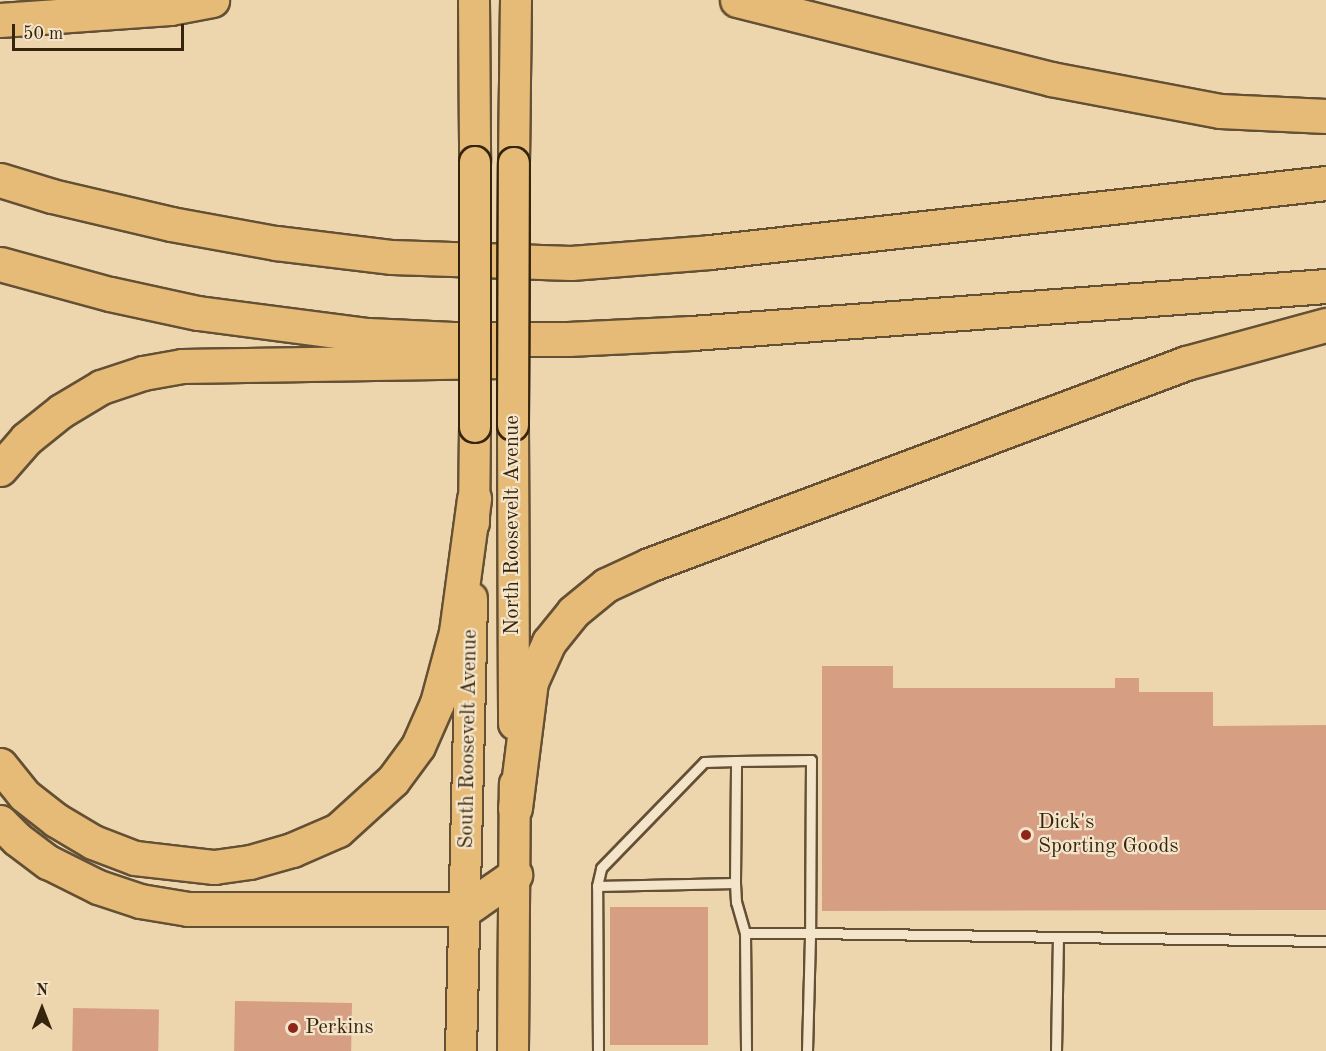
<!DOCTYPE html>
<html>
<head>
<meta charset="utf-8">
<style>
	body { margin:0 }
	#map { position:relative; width:1326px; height:1051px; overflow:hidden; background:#edd6ae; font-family:"Old Standard TT",serif }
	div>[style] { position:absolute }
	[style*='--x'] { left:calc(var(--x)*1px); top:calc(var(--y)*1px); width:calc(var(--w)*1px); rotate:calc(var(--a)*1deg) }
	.building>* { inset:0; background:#d69e83; transform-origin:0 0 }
	.roads { filter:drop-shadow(2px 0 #645035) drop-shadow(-2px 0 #645035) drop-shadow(0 2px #645035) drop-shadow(0 -2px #645035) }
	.service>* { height:9px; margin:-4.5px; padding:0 4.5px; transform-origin:4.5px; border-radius:4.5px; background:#f3e4ca }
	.trunk>* { height:30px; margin:-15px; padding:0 15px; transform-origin:15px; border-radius:15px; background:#e6bb77 }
	.motorway>* { height:33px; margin:-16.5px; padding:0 16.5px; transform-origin:16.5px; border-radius:16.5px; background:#e6bb77 }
	.bridges { filter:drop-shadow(2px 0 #36240d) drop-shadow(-2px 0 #36240d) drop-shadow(0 2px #36240d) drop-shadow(0 -2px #36240d) }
	.trunk-bridge>* { height:30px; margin:-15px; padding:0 15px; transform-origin:15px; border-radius:15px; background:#e6bb77 }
	.dots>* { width:16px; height:16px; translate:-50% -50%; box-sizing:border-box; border:3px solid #f3e4ca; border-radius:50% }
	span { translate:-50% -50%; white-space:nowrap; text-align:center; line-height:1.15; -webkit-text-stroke:4.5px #f3e4ca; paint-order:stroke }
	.street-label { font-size:21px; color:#36240d }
	.poi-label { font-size:21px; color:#36240d }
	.left { translate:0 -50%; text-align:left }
	.north { position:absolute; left:12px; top:979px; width:60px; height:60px; -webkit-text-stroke:4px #f3e4ca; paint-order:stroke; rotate:0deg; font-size:16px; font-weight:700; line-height:24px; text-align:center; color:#36240d }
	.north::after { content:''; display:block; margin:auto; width:21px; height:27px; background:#36240d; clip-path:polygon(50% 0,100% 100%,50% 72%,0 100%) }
	.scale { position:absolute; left:12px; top:24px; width:172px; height:27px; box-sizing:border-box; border:3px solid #36240d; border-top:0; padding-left:8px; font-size:18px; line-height:21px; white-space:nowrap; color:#36240d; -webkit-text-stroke:4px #f3e4ca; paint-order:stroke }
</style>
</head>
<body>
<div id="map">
	<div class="building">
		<i style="clip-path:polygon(822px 666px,893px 666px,893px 688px,1115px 688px,1115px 678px,1139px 678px,1139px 692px,1213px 692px,1213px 726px,1326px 725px,1326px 910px,822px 911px)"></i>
		<i style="left:708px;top:907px;width:138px;height:98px;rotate:90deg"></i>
		<i style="left:235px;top:1001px;width:117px;height:50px;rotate:1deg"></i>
		<i style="left:73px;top:1008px;width:86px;height:43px;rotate:1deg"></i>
	</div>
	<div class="roads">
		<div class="service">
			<i style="--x:597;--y:886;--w:138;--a:-1.2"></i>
			<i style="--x:745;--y:933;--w:32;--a:-106"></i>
			<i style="--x:736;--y:902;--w:19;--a:-93"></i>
			<i style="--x:735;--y:883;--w:122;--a:-89.5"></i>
			<i style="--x:736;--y:761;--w:75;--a:-0.8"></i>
			<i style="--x:811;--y:760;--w:173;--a:90.3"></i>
			<i style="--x:810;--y:933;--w:65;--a:180"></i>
			<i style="--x:745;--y:933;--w:118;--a:89.5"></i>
			<i style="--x:598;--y:1051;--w:165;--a:-90.3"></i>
			<i style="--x:597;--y:886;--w:18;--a:-77"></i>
			<i style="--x:601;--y:868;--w:148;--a:-45.8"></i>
			<i style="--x:704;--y:762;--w:32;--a:-2"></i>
			<i style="--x:807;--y:1051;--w:118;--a:-88.5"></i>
			<i style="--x:810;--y:933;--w:516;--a:0.89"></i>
			<i style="--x:1056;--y:1051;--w:114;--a:-89"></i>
		</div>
		<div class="trunk">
			<i style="--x:474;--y:0;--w:162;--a:89.6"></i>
			<i style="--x:514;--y:163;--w:163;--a:-89.3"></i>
			<i style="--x:513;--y:425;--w:299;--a:89.8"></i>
			<i style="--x:474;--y:523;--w:96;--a:-89.4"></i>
			<i style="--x:461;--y:1051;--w:453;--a:-88.6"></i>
			<i style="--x:513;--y:1051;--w:267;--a:-89.6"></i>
		</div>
		<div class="motorway">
			<i style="--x:737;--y:0;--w:324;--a:14.1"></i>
			<i style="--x:1051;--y:79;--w:172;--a:10.7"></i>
			<i style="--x:1220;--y:111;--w:106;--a:2.7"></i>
			<i style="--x:0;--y:20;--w:170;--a:-4"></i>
			<i style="--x:170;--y:8;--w:43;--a:-10.8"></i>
			<i style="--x:0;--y:180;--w:54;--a:17.1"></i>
			<i style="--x:52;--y:196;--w:122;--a:13.2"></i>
			<i style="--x:171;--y:224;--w:107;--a:10.3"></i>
			<i style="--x:276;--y:243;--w:117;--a:6.9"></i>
			<i style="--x:392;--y:257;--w:179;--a:1.9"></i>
			<i style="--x:571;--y:263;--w:139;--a:-4.5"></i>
			<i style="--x:710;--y:252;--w:620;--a:-6.39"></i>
			<i style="--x:0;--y:264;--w:114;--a:15.3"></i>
			<i style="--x:110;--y:294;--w:90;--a:12.2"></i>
			<i style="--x:198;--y:313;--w:171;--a:7.4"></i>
			<i style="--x:368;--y:335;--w:85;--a:2.7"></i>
			<i style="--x:453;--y:339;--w:115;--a:0"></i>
			<i style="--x:568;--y:339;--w:124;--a:-2.8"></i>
			<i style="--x:692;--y:333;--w:636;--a:-4.24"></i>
			<i style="--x:0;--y:469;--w:40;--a:-49"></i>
			<i style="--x:26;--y:439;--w:45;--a:-38.7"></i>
			<i style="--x:61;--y:411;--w:47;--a:-31"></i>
			<i style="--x:101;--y:387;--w:44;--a:-18.4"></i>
			<i style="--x:143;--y:373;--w:40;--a:-10"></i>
			<i style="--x:182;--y:366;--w:320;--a:-0.9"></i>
			<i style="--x:0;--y:765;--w:38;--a:51"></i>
			<i style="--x:24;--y:795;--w:41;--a:38"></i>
			<i style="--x:56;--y:820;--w:43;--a:30.7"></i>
			<i style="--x:93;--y:842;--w:45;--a:20.9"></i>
			<i style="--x:135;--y:858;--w:80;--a:6.5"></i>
			<i style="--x:214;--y:867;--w:36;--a:-8"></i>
			<i style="--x:250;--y:862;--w:44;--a:-15.9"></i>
			<i style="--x:292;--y:850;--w:50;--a:-23.5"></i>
			<i style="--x:338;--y:830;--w:74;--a:-42.3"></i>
			<i style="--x:393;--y:780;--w:42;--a:-53.7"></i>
			<i style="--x:418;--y:746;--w:47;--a:-66.2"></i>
			<i style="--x:437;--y:703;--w:73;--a:-75"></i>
			<i style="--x:456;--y:632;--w:135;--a:-82.3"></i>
			<i style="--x:515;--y:808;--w:127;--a:-82.8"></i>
			<i style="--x:531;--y:682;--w:44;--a:-65.8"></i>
			<i style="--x:549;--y:642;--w:38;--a:-51"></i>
			<i style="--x:573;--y:612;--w:43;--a:-39.3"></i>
			<i style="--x:606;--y:585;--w:47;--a:-24.9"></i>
			<i style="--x:649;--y:565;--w:574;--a:-20.61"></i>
			<i style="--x:1186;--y:363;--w:145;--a:-15.2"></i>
			<i style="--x:0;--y:822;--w:24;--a:45"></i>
			<i style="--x:17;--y:839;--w:39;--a:37"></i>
			<i style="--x:48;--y:862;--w:56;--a:26.6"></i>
			<i style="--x:98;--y:887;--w:44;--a:18.4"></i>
			<i style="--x:140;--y:901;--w:49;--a:9.5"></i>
			<i style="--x:188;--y:909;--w:278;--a:0"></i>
			<i style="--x:466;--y:909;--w:60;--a:-34.8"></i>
		</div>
	</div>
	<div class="bridges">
		<div class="trunk-bridge">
			<i style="--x:475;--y:162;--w:265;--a:90"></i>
			<i style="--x:513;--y:425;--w:262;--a:-89.8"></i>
		</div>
	</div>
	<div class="dots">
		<i style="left:1026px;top:835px;background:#8f2418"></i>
		<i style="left:293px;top:1028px;background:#8f2418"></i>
	</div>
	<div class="street-label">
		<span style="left:513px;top:525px;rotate:-90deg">North Roosevelt Avenue</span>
		<span style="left:469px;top:739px;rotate:-89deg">South Roosevelt Avenue</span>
	</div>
	<div class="poi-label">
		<span class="left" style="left:1038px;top:835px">Dick's<br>Sporting Goods</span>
		<span class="left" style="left:305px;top:1028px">Perkins</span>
	</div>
	<div class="north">N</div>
	<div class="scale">50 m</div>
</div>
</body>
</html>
